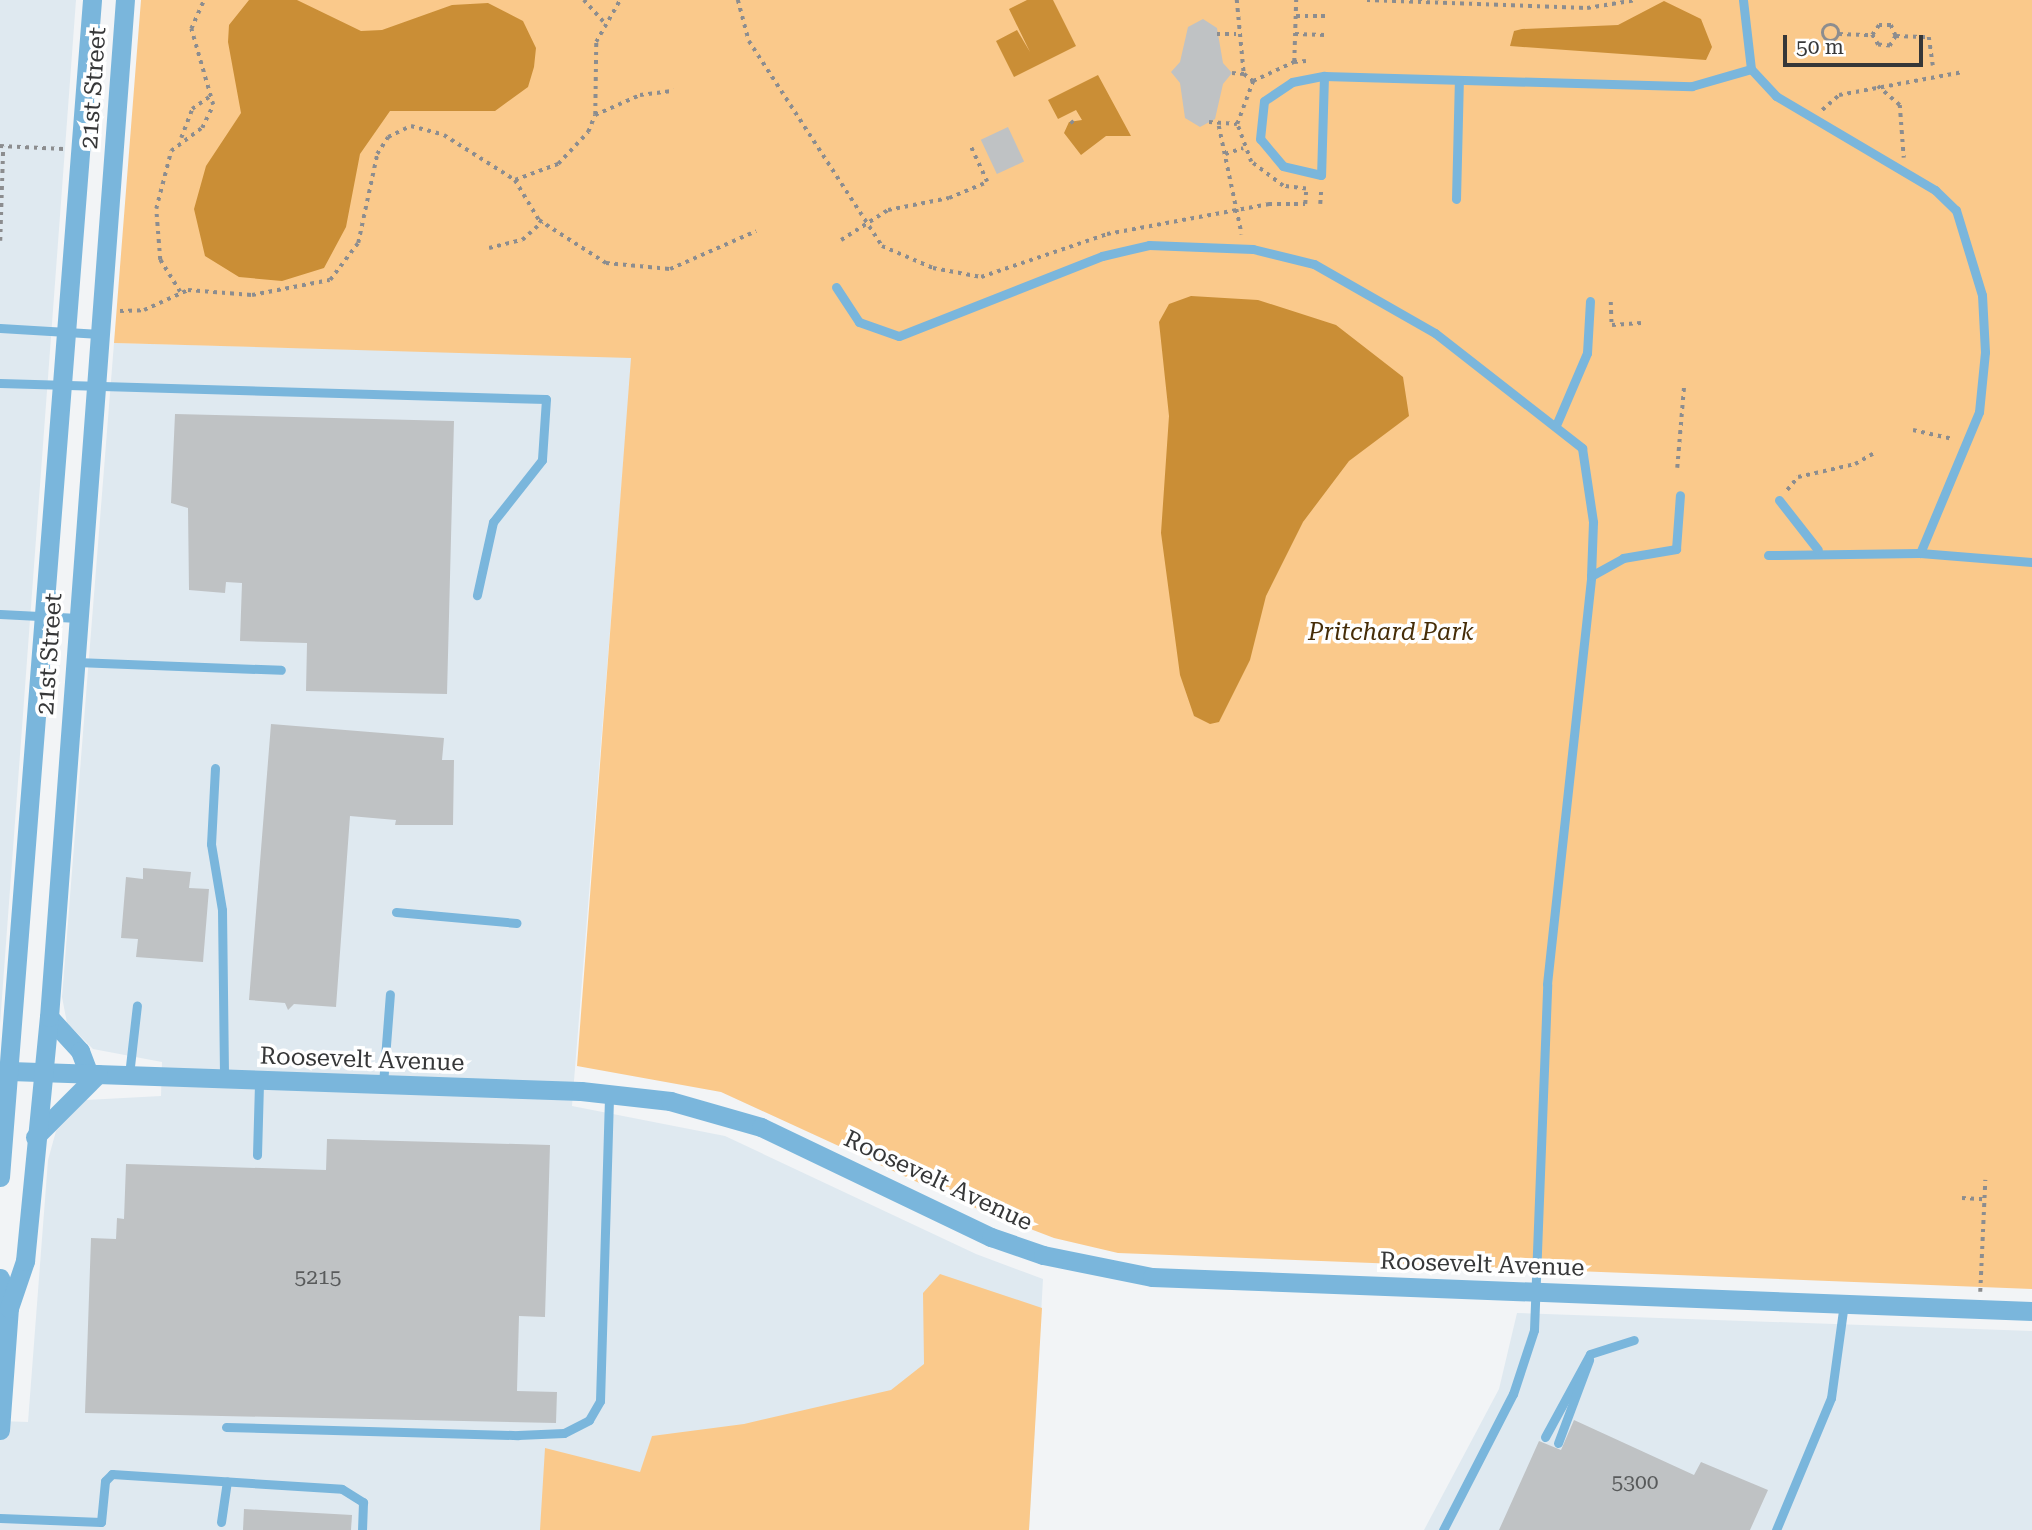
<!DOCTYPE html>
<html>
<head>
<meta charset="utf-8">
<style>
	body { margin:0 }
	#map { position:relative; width:2032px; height:1530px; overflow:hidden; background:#f2f4f6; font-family:"Roboto Serif",serif }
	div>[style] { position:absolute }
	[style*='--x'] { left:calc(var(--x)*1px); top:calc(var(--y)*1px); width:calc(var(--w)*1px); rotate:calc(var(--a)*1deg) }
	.built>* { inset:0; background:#dfe9f0 }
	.green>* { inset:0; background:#fac98b }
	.water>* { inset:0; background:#ca8e36 }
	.building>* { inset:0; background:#bfc2c4; transform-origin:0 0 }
	.path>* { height:3.5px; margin-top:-1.75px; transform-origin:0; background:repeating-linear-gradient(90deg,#8c8d8f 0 3.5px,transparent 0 8.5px) }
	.path>.ring { margin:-1.75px; padding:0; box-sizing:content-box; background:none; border:3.5px solid #8c8d8f; border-radius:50% }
	.service>* { height:9px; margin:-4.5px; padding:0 4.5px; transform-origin:4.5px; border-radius:4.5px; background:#7ab6dc }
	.tertiary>* { height:19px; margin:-9.5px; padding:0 9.5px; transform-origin:9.5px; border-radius:9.5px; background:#7ab6dc }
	span { translate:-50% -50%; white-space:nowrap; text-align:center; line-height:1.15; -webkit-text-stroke:7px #fff; paint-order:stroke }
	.number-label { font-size:21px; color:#585a5b }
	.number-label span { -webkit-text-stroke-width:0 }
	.street-label { font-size:24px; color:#363738 }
	.park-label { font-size:24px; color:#462d08; font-style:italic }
	.scale { position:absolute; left:1783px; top:35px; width:140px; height:32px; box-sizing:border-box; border:4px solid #363738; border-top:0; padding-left:9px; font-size:21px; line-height:24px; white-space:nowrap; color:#363738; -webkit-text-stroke:5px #fff; paint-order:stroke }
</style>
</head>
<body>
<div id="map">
	<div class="built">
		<i style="clip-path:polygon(0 0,76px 0,0 1024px)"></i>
		<i style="clip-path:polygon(114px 343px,632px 357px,572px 1106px,725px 1136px,976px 1254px,1043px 1279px,1029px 1530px,0 1530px,0 1421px,28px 1422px,48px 1160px,56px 1131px,86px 1100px,161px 1096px,162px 1062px,93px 1049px,67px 1023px,62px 997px)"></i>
		<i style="clip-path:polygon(1517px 1313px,2032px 1331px,2032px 1530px,1424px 1530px,1499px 1389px)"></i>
	</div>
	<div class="green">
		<i style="clip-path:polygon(141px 0,2032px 0,2032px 1289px,1118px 1253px,1054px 1238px,965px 1204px,721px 1092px,577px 1066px,631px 358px,114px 343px)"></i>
		<i style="clip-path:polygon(940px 1274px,1042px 1308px,1029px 1530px,540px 1530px,545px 1448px,640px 1472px,652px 1436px,744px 1424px,891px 1390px,924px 1364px,923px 1293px)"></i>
	</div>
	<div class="water">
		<i style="clip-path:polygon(249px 0,297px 0,361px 31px,382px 30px,452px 5px,488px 3px,523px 21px,536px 48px,534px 67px,528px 87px,495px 111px,390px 111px,360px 154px,346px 227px,324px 268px,282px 281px,239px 277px,205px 256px,194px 209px,206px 166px,241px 113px,228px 42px,229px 25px)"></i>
		<i style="clip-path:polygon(1027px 0,1053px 0,1076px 46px,1014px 77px,996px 41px,1017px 30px,1030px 52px,1009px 9px)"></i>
		<i style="clip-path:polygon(1664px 1px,1701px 19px,1712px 47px,1706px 60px,1510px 46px,1514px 31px,1522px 29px,1618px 25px)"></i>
		<i style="clip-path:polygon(1098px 75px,1131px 136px,1106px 136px,1081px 155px,1064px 133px,1069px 122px,1082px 120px,1076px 110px,1058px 119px,1048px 100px)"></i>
		<i style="clip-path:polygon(1191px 296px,1258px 300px,1336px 325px,1403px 377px,1409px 416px,1349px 461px,1303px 522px,1266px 596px,1250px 660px,1219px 722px,1210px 724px,1194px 716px,1180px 675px,1161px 533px,1169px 416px,1159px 322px,1169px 304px)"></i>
	</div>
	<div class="building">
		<i style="clip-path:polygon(1203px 19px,1217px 28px,1223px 63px,1232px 73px,1223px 84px,1215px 119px,1200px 127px,1185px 118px,1180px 83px,1171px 72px,1180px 62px,1188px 27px)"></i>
		<i style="left:1008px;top:127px;width:38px;height:30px;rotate:65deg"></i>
		<i style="clip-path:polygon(175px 414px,454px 421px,447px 694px,306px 691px,307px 643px,240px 641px,242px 583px,226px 582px,225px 593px,189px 590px,188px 508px,171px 503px)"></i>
		<i style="clip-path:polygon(271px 724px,444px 738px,442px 760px,454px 760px,453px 825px,395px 825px,396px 820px,350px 816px,336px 1007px,294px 1004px,288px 1010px,285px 1003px,249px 1000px)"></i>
		<i style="clip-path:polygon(143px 868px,191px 872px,189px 888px,209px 889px,203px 962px,136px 957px,138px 939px,121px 938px,126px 877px,143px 879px)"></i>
		<i style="clip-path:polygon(327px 1139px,550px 1145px,545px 1317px,519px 1316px,517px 1391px,557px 1392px,556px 1423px,85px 1413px,91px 1238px,116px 1239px,117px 1218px,124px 1219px,126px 1164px,326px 1170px)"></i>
		<i style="clip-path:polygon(1574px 1420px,1694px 1475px,1701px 1462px,1768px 1490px,1750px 1530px,1499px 1530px,1539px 1441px,1561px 1450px)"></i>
		<i style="clip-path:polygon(244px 1509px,352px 1515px,351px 1530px,243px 1530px)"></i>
	</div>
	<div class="path">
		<i style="--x:584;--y:0;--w:30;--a:48"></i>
		<i style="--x:738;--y:0;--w:42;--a:75"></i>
		<i style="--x:749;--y:41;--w:244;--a:57"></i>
		<i style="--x:882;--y:246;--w:56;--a:23.3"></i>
		<i style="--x:933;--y:268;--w:49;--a:10.6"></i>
		<i style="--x:981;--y:277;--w:133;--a:-18.8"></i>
		<i style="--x:1107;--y:234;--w:165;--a:-10.5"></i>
		<i style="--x:1269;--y:204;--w:36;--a:0"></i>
		<i style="--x:1305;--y:204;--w:15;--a:-86"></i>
		<i style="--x:1306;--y:189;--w:23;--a:-173"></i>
		<i style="--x:1283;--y:186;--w:40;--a:-143"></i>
		<i style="--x:1251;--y:162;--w:40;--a:-110.2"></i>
		<i style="--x:1237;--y:124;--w:46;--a:-69.6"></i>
		<i style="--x:1253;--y:81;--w:45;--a:-24.9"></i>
		<i style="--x:1294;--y:62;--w:62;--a:-88.2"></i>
		<i style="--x:1237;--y:0;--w:74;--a:84.6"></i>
		<i style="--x:1244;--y:74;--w:11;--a:38"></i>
		<i style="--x:1367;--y:0;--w:220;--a:2.1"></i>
		<i style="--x:1587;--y:8;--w:50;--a:-9.3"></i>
		<i style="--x:1296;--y:16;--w:30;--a:0"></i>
		<i style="--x:1879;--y:25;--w:12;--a:0"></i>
		<i style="--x:1891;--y:25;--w:12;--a:66"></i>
		<i style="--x:1896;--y:36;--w:12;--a:121"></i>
		<i style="--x:1890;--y:46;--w:12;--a:-175"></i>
		<i style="--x:1878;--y:45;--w:12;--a:-121"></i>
		<i style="--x:1872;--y:35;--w:12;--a:-55"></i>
		<i class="ring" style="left:1823px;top:25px;width:12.5px;height:12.5px"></i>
		<i style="--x:1217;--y:34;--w:19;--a:0"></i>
		<i style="--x:1295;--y:34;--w:30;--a:2"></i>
		<i style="--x:1839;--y:34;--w:33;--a:2"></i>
		<i style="--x:1896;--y:36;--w:33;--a:2"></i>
		<i style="--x:1929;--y:37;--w:29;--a:82"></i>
		<i style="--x:1294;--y:62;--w:12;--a:-5"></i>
		<i style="--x:1232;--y:73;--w:12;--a:5"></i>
		<i style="--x:1878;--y:86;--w:29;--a:41"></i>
		<i style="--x:1900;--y:105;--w:53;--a:85.7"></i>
		<i style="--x:1822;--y:110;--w:23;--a:-41"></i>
		<i style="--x:1839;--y:95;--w:126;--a:-10.5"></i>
		<i style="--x:595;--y:115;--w:49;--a:-24"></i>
		<i style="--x:640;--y:95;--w:34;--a:-7"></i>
		<i style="--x:1071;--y:121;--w:6;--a:45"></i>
		<i style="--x:1209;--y:122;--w:28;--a:4"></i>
		<i style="--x:1219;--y:126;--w:111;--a:78.1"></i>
		<i style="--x:181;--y:138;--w:31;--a:-69"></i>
		<i style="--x:192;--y:109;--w:24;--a:-35"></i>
		<i style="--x:0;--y:146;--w:64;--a:2.7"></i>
		<i style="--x:1225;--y:154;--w:19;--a:-18"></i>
		<i style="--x:515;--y:180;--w:46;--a:-20.4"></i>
		<i style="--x:558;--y:164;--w:44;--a:-46.8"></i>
		<i style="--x:588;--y:132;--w:18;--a:-68"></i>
		<i style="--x:595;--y:115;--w:73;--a:-89.2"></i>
		<i style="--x:596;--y:42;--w:48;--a:-60.3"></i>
		<i style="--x:1320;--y:204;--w:15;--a:-86"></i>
		<i style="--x:841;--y:240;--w:56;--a:-32.6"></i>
		<i style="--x:888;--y:210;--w:62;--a:-11.1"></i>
		<i style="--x:949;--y:198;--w:41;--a:-22.8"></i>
		<i style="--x:987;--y:182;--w:38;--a:-115"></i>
		<i style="--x:0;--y:241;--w:94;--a:-88.2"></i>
		<i style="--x:489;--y:248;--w:34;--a:-14"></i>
		<i style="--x:522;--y:240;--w:27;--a:-42"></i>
		<i style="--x:180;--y:292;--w:38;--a:-122"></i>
		<i style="--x:160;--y:260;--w:51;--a:-94.5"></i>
		<i style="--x:156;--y:209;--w:60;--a:-75.5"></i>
		<i style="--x:171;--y:151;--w:39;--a:-37"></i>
		<i style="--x:202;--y:128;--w:25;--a:-64"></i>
		<i style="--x:213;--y:105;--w:79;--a:-106.1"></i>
		<i style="--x:191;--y:29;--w:32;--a:-66"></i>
		<i style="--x:1611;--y:302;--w:23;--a:88"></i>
		<i style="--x:1612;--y:325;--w:29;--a:-4"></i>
		<i style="--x:120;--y:311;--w:24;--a:-2"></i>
		<i style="--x:144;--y:310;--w:48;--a:-24.4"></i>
		<i style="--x:188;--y:290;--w:64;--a:4.5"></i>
		<i style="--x:252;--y:295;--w:79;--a:-10.9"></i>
		<i style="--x:330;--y:280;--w:46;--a:-52.9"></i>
		<i style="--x:358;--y:243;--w:91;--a:-77.9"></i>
		<i style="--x:377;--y:154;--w:20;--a:-57"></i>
		<i style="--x:388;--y:137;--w:25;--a:-26"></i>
		<i style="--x:411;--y:126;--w:34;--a:15"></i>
		<i style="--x:444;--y:135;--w:84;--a:32.4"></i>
		<i style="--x:515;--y:180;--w:47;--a:59"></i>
		<i style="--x:539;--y:220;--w:80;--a:32.7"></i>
		<i style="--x:606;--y:263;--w:64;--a:5.4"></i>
		<i style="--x:670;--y:269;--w:94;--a:-23.8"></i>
		<i style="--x:1913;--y:430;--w:41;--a:12.7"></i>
		<i style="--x:1677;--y:468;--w:84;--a:-85.2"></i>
		<i style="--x:1787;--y:490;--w:17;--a:-50"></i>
		<i style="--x:1798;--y:477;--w:58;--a:-12.8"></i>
		<i style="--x:1855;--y:464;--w:22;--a:-30"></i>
		<i style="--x:1962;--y:1198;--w:22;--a:3"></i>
		<i style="--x:1980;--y:1292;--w:112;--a:-87.4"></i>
	</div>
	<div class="service">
		<i style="--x:1743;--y:0;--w:69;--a:83.4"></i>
		<i style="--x:1751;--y:69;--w:37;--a:47"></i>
		<i style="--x:1776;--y:96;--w:185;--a:30.6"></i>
		<i style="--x:1935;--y:190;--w:29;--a:44"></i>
		<i style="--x:1956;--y:210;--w:89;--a:73"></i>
		<i style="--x:1982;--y:295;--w:57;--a:87"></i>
		<i style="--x:1985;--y:352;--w:60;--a:95.7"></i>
		<i style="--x:1979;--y:412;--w:153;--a:112.7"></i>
		<i style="--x:1920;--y:553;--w:152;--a:179.2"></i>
		<i style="--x:1324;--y:76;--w:99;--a:91.7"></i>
		<i style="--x:1321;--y:175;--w:39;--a:-167"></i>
		<i style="--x:1283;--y:166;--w:35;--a:-130"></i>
		<i style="--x:1260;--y:139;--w:38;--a:-84"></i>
		<i style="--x:1264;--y:101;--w:34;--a:-34"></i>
		<i style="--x:1292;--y:82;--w:33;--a:-11"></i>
		<i style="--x:1324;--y:76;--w:368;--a:1.6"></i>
		<i style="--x:1692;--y:86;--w:61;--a:-16.1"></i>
		<i style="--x:1456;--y:199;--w:119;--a:-88.6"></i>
		<i style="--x:836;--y:287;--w:42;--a:56.7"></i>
		<i style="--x:859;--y:322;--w:42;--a:19.3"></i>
		<i style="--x:899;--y:336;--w:218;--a:-21.5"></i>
		<i style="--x:1102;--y:256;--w:48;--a:-13.2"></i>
		<i style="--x:1149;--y:245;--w:104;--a:2.2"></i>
		<i style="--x:1253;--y:249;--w:63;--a:13.8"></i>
		<i style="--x:1314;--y:264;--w:139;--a:29.7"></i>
		<i style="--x:1435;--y:333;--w:187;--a:38"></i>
		<i style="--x:1582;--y:448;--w:75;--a:81.5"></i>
		<i style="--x:1593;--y:522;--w:54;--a:92.1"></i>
		<i style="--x:0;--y:328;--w:100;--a:3.4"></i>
		<i style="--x:0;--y:383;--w:546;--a:1.68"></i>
		<i style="--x:546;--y:399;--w:61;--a:93.8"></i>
		<i style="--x:542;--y:460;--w:79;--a:128.3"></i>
		<i style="--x:493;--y:522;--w:75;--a:102.4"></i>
		<i style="--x:1557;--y:423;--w:76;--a:-66.8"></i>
		<i style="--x:1587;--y:353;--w:52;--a:-86.7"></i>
		<i style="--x:1779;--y:500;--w:63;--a:52"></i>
		<i style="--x:1920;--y:553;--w:112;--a:4.6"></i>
		<i style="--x:0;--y:614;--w:78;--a:2.9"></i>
		<i style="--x:76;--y:662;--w:205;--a:2.2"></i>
		<i style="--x:215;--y:768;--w:76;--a:93"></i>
		<i style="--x:211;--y:844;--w:67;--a:80.5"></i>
		<i style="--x:222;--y:910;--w:168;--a:89.3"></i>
		<i style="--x:396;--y:912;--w:121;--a:5.2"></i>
		<i style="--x:129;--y:1075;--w:70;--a:-83.5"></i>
		<i style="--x:383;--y:1084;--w:90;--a:-85.6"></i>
		<i style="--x:257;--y:1155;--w:73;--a:-88.4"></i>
		<i style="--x:226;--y:1427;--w:292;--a:1.6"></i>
		<i style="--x:518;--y:1435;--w:46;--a:-2.5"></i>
		<i style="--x:564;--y:1433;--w:28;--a:-27"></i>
		<i style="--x:589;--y:1420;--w:22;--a:-60"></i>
		<i style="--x:600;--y:1401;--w:307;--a:-88.3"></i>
		<i style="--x:1545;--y:1437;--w:94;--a:-61.5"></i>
		<i style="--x:1590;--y:1354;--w:46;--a:-17.7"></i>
		<i style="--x:1558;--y:1443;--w:89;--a:-69.5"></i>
		<i style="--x:0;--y:1518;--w:101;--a:2.3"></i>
		<i style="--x:101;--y:1522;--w:41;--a:-84.4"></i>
		<i style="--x:105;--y:1481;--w:10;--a:-45"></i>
		<i style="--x:112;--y:1474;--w:230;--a:3.7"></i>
		<i style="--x:342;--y:1489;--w:25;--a:32"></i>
		<i style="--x:363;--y:1502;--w:28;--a:92"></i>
		<i style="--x:221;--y:1522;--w:41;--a:-81.7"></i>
		<i style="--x:1443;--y:1530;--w:153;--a:-62.8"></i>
		<i style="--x:1513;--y:1394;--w:67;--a:-71.8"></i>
		<i style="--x:1534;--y:1330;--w:346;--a:-87.8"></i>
		<i style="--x:1547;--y:984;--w:410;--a:-83.8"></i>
		<i style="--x:1591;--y:576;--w:37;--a:-29"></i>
		<i style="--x:1623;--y:558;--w:54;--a:-9.6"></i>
		<i style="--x:1676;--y:549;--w:54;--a:-85.8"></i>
		<i style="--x:1776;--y:1530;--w:143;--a:-67.4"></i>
		<i style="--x:1831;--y:1398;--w:96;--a:-82.2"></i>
	</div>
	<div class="tertiary">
		<i style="--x:49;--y:1017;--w:46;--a:47.6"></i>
		<i style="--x:80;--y:1051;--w:25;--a:69"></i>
		<i style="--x:10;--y:1071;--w:571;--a:2.01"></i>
		<i style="--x:581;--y:1091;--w:90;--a:6.4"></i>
		<i style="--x:670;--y:1101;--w:95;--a:15.9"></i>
		<i style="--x:761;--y:1127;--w:255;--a:25.6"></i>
		<i style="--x:991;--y:1237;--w:55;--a:19.1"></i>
		<i style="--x:1043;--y:1255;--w:111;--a:11.4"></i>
		<i style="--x:1152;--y:1277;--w:881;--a:2.21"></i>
		<i style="--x:35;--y:1137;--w:89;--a:-45"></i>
		<i style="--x:0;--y:1177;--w:1181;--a:-85.53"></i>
		<i style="--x:0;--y:1278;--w:31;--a:73"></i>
		<i style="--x:0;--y:1430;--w:122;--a:-85.8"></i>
		<i style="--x:9;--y:1308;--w:50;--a:-71.2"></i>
		<i style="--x:25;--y:1261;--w:245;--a:-84.4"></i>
		<i style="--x:49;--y:1017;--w:1020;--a:-85.73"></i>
	</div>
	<div class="number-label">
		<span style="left:318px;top:1277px">5215</span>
		<span style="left:1635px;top:1482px">5300</span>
	</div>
	<div class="street-label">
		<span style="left:94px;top:88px;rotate:-86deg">21st Street</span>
		<span style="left:50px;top:654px;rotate:-86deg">21st Street</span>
		<span style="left:362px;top:1060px;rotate:2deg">Roosevelt Avenue</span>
		<span style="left:938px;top:1181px;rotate:25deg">Roosevelt Avenue</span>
		<span style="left:1482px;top:1265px;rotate:2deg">Roosevelt Avenue</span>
	</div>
	<div class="park-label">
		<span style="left:1391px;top:633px">Pritchard Park</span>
	</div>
	<div class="scale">50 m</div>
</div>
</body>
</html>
